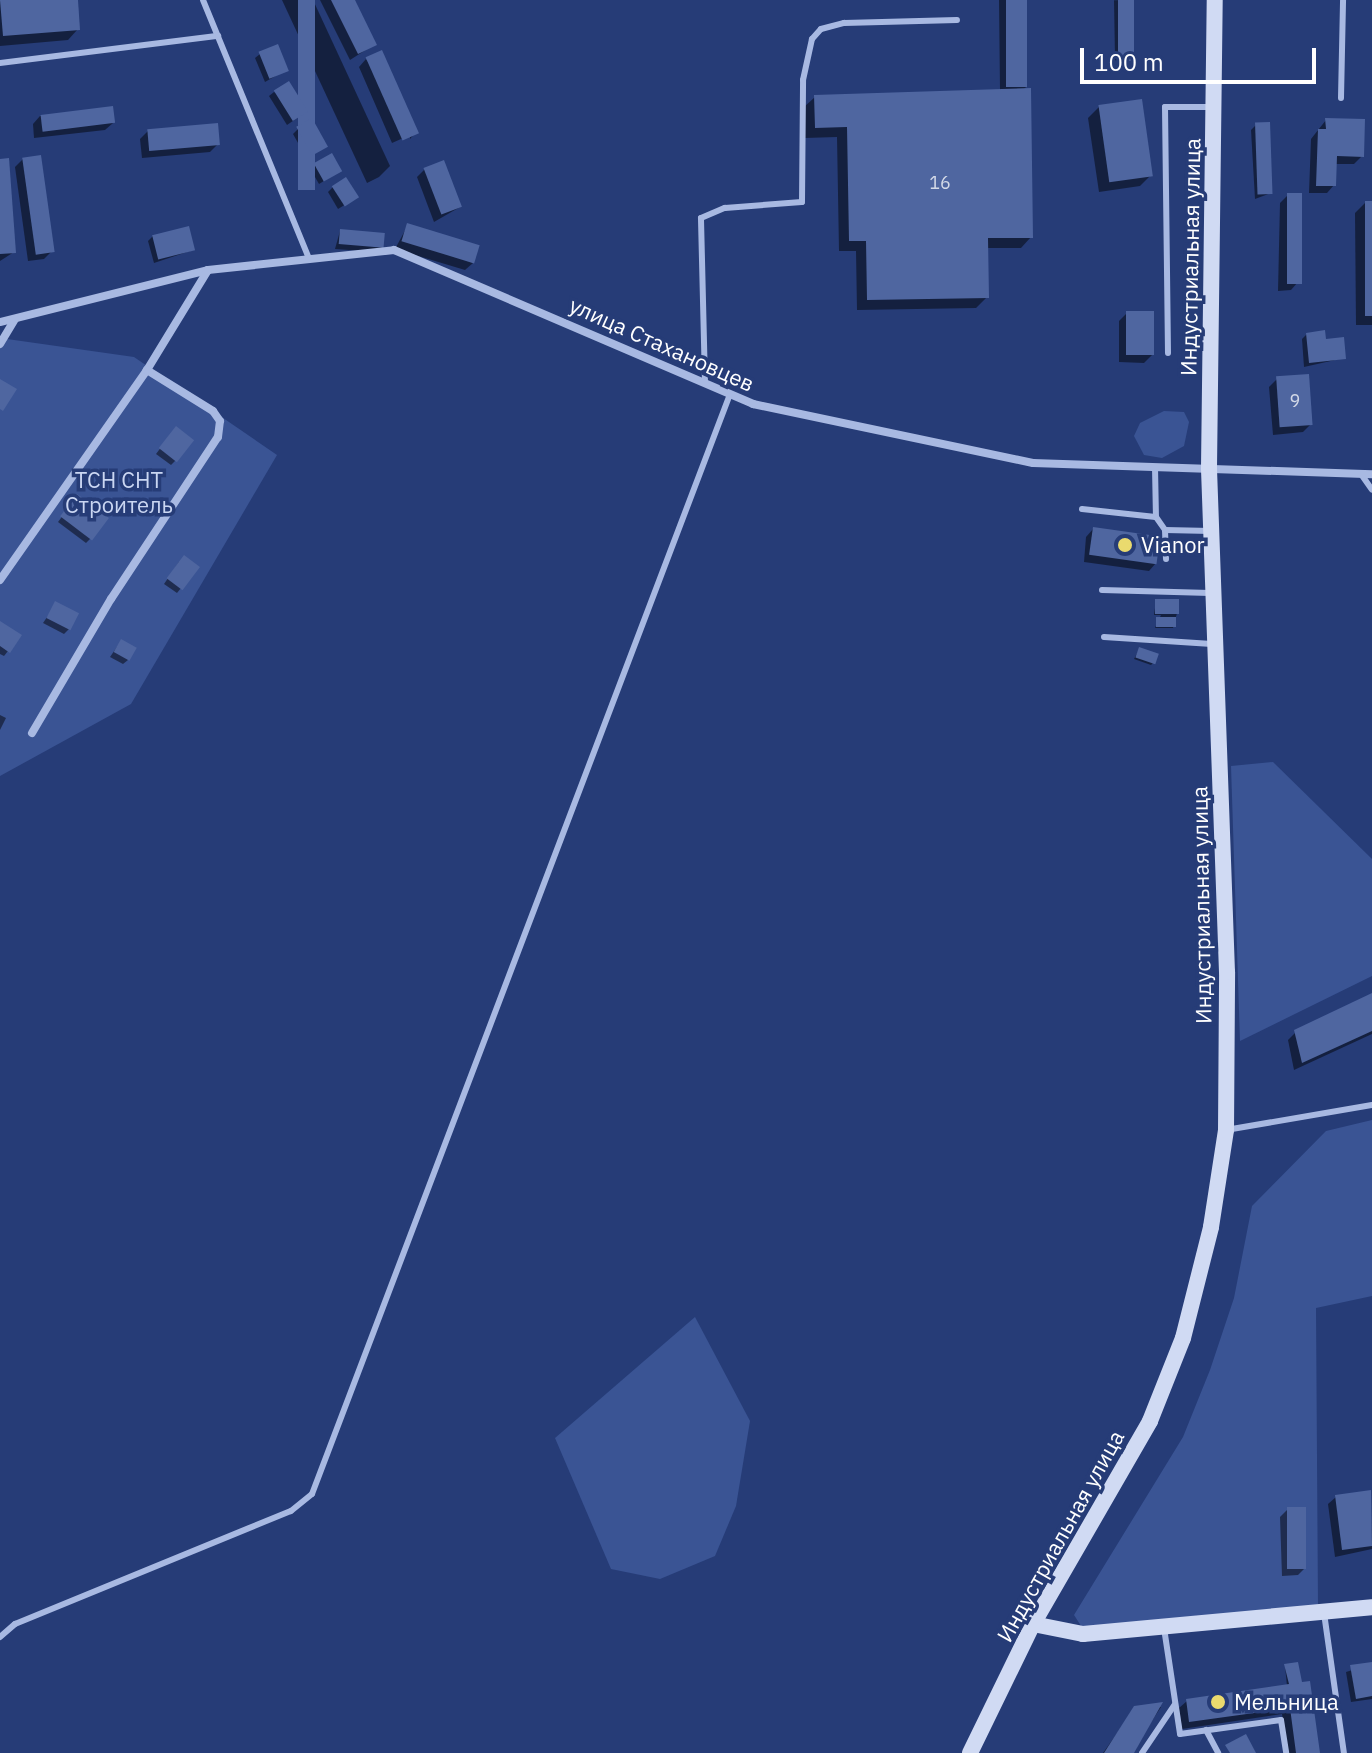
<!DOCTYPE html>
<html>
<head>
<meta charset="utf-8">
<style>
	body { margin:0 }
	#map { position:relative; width:1372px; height:1753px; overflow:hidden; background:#263c77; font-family:"IBM Plex Sans",sans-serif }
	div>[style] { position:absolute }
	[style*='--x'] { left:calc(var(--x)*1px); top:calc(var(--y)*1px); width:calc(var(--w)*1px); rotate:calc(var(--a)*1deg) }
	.green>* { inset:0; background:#3a5494 }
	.shadow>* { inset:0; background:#0007; transform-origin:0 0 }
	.building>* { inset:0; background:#4f66a0; transform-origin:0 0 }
	.lane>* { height:6px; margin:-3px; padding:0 3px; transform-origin:3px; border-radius:3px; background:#a8b9e2 }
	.street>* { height:8px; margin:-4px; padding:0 4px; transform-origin:4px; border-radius:4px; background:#a8b9e2 }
	.secondary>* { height:16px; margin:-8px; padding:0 8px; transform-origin:8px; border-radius:8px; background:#d0daf3 }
	.dots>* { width:22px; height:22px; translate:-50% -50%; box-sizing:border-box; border:4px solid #263c77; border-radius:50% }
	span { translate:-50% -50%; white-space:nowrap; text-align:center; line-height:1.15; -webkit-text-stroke:7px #263c77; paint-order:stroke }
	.number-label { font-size:18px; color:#d3d9e7 }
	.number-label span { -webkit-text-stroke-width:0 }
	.street-label { font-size:22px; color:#fff }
	.park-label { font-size:22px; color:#cad6f2 }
	.poi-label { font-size:22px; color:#fff }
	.left { translate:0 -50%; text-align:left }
	.scale { position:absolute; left:1080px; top:48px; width:236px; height:36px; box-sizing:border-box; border:4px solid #fff; border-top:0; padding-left:10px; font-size:24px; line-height:28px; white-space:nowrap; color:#fff; -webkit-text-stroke:6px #263c77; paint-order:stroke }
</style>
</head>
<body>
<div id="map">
	<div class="green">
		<i style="clip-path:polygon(0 338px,134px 357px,277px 455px,131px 704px,0 776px)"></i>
		<i style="clip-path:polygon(1164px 411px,1184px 412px,1189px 422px,1184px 446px,1162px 458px,1144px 455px,1134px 436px,1140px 423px)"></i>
		<i style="clip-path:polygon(1273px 762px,1372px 859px,1372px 976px,1240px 1041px,1231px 766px)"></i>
		<i style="clip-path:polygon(1372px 1120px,1372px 1296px,1316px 1308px,1318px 1606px,1083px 1629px,1074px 1615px,1183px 1437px,1210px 1370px,1234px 1298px,1252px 1206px,1326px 1131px)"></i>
		<i style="clip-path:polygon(695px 1317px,750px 1421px,736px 1506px,715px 1556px,660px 1579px,611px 1569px,555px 1438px)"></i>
	</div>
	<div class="shadow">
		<i style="clip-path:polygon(0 0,76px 0,78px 29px,68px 40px,0 46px)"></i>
		<i style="clip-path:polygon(282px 0,313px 0,390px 166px,379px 177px,367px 183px)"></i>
		<i style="clip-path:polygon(320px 0,353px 0,375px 44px,350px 60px)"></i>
		<i style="clip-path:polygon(999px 0,1025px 0,1027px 86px,1022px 91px,1031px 237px,1021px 248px,987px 248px,987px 297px,976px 308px,857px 310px,856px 251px,839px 251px,837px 137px,805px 138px,804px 107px,815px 97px,1000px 91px)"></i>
		<i style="left:1132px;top:0;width:60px;height:18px;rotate:89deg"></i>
		<i style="clip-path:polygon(260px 54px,286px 70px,265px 82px,255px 58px)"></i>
		<i style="clip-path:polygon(366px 59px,416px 132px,410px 139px,410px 135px,392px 143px,359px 67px)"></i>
		<i style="clip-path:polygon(274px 92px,306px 112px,287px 125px,269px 96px)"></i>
		<i style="clip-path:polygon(1099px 107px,1151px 175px,1140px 186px,1099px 192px,1088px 118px)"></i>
		<i style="clip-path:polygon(40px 116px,113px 123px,105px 130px,34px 138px,33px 124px)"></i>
		<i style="clip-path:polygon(1326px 120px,1362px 156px,1354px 164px,1335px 164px,1334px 185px,1327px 193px,1309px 193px,1311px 139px)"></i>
		<i style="clip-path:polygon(1256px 125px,1271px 193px,1255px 199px,1251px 130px)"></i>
		<i style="clip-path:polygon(298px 129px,325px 146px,307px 159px,293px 134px)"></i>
		<i style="clip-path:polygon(148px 131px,218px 144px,210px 152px,142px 158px,140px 139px)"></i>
		<i style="clip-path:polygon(23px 159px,52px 251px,44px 259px,28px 261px,15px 167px)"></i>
		<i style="clip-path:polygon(0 161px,14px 252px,0 261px)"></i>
		<i style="clip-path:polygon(316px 165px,340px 171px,319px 184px,311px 170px)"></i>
		<i style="clip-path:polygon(425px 169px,460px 207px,434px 222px,417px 177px)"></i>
		<i style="clip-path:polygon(333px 187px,351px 201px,338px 209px,328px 192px)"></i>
		<i style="clip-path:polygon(1288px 195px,1298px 282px,1291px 290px,1278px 291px,1280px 203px)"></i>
		<i style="clip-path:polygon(1365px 203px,1372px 203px,1372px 325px,1356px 325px,1355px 213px)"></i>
		<i style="clip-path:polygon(408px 225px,473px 263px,465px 270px,395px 249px)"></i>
		<i style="clip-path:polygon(340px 231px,382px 247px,377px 252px,335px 249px)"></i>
		<i style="clip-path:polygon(153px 236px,193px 250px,154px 263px,148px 241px)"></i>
		<i style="clip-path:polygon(1127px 313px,1152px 355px,1144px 363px,1119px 362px,1119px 321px)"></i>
		<i style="clip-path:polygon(1307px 334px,1324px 341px,1344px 358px,1304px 367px,1302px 339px)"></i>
		<i style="clip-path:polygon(1277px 379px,1311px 424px,1303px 432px,1273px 435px,1269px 387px)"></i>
		<i style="clip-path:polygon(171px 434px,176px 460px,171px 465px,156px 454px)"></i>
		<i style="clip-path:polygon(73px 502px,91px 538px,86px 543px,58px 522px)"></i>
		<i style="clip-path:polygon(1093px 529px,1156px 563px,1149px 571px,1084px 562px,1086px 537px)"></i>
		<i style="clip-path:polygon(179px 562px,198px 567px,177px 593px,164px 584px)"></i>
		<i style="clip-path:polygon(1156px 601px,1177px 613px,1173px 628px,1155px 628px,1161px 615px,1154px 615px)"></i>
		<i style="clip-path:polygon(56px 604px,69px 629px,64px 634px,43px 623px)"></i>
		<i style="clip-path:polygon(0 623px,8px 651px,4px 656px,0 654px)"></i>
		<i style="clip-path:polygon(121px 641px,128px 660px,123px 664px,110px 657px)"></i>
		<i style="clip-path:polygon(1139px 650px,1153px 663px,1151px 665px,1134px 659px)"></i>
		<i style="clip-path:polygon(0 715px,6px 718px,0 730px)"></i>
		<i style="clip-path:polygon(1372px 995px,1372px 1034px,1294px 1070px,1288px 1040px,1296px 1032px)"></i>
		<i style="clip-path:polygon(1370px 1492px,1372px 1549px,1335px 1557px,1328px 1504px,1336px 1497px)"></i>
		<i style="clip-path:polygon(1288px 1509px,1306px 1567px,1298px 1575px,1282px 1576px,1280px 1517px)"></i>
		<i style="clip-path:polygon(1372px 1664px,1372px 1699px,1351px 1702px,1346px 1672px)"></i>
		<i style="clip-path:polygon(1285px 1666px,1318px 1753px,1288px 1753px,1282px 1714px,1182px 1729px,1179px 1708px,1187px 1701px,1287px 1686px)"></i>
		<i style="clip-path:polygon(1161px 1707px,1131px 1753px,1103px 1753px,1135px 1708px)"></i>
	</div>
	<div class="building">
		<i style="clip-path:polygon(0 0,78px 0,80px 30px,3px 36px)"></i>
		<i style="left:298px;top:0;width:17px;height:190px"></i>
		<i style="clip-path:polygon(331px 0,355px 0,377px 45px,358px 54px)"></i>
		<i style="left:1006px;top:0;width:21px;height:87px"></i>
		<i style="left:1118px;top:0;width:16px;height:61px"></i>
		<i style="left:278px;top:44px;width:29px;height:21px;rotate:68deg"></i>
		<i style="left:382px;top:50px;width:91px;height:18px;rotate:66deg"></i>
		<i style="left:289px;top:81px;width:36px;height:18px;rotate:58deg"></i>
		<i style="clip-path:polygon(1031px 88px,1033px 238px,988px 238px,989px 298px,867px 300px,866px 241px,849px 241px,847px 127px,815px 128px,814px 95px)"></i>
		<i style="left:1142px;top:99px;width:78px;height:44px;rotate:82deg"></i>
		<i style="left:113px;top:106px;width:17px;height:73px;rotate:83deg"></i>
		<i style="left:312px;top:118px;width:33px;height:18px;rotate:61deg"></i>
		<i style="clip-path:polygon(1325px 118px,1365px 119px,1364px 157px,1337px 156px,1336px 186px,1316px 186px,1318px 129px,1326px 129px)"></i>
		<i style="left:1270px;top:122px;width:72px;height:15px;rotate:88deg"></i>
		<i style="left:218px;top:123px;width:22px;height:71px;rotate:85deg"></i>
		<i style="left:332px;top:153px;width:21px;height:21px;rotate:61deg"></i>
		<i style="left:41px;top:155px;width:98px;height:19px;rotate:82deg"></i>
		<i style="clip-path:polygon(9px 158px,16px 253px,0 254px,0 159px)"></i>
		<i style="left:444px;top:160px;width:50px;height:22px;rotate:69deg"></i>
		<i style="left:346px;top:177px;width:24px;height:17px;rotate:57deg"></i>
		<i style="left:1287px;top:193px;width:15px;height:91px"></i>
		<i style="left:1365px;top:201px;width:7px;height:115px"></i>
		<i style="left:407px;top:223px;width:76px;height:19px;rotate:17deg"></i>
		<i style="left:189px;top:226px;width:25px;height:38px;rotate:76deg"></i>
		<i style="left:340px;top:229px;width:45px;height:15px;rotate:5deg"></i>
		<i style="left:1126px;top:311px;width:28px;height:44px"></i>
		<i style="clip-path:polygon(1325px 330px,1326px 339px,1344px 337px,1346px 359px,1309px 363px,1306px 333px)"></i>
		<i style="left:1309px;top:374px;width:51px;height:33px;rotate:86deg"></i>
		<i style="clip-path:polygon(0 379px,17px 389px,3px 411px,0 409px)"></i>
		<i style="left:176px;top:426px;width:23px;height:28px;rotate:38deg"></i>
		<i style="left:77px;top:494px;width:40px;height:28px;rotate:37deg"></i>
		<i style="left:1093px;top:527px;width:68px;height:28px;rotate:8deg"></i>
		<i style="left:184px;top:555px;width:20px;height:29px;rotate:37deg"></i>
		<i style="left:1155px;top:599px;width:24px;height:15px"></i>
		<i style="left:55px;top:601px;width:27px;height:19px;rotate:27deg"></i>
		<i style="left:1156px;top:617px;width:20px;height:10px"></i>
		<i style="clip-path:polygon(0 621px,22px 635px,10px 653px,0 646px)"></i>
		<i style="left:121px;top:639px;width:18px;height:15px;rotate:29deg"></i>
		<i style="left:1139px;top:647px;width:21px;height:11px;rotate:19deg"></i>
		<i style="clip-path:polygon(1372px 993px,1372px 1031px,1302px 1063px,1294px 1030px)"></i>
		<i style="clip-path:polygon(1371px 1490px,1372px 1546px,1342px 1550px,1335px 1495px)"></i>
		<i style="left:1287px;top:1507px;width:19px;height:62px"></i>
		<i style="clip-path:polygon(1298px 1662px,1302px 1682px,1310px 1681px,1320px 1753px,1296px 1753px,1290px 1708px,1189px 1722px,1186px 1699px,1289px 1684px,1284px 1664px)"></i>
		<i style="clip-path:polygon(1372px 1662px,1372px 1696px,1356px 1699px,1350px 1665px)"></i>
		<i style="clip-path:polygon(1163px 1702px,1134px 1753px,1104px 1753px,1134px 1706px)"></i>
		<i style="clip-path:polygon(1246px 1734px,1256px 1753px,1230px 1753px,1225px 1745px)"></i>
	</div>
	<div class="lane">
		<i style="--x:203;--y:0;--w:277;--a:67.7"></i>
		<i style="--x:0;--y:63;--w:220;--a:-7.1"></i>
		<i style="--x:1341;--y:98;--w:98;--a:-88.8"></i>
		<i style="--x:1168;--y:353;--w:246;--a:-90.7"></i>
		<i style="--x:1165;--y:107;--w:49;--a:0"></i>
		<i style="--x:705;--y:383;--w:165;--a:-91.4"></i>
		<i style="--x:701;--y:218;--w:26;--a:-23"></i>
		<i style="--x:725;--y:208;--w:77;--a:-4.5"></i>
		<i style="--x:802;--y:202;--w:122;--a:-89.5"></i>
		<i style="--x:803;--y:80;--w:42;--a:-77.6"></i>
		<i style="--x:812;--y:39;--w:13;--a:-48"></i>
		<i style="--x:821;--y:29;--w:24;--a:-15"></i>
		<i style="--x:844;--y:23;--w:113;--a:-1.5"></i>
		<i style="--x:1155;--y:467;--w:50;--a:88.9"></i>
		<i style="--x:1156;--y:517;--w:16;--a:55"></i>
		<i style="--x:1165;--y:530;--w:46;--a:1.2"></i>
		<i style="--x:1361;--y:474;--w:19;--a:55"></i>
		<i style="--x:1082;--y:509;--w:74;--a:6.2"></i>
		<i style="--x:1165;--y:530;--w:29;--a:88"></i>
		<i style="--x:1102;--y:590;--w:108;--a:1.6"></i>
		<i style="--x:1104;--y:637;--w:108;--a:3.7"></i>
		<i style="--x:1226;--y:1130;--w:148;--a:-9.7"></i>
		<i style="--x:1324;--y:1613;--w:141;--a:81.9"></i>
		<i style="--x:1164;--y:1628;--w:107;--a:81.4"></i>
		<i style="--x:1180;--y:1734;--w:102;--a:-7.9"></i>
		<i style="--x:1281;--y:1720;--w:33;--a:81"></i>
		<i style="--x:0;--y:1637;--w:20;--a:-41"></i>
		<i style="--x:15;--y:1624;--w:298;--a:-22.3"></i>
		<i style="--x:291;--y:1511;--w:27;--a:-39"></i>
		<i style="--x:312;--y:1494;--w:1177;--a:-69.19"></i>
		<i style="--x:1206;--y:1730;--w:26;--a:62"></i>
		<i style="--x:1142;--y:1753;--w:59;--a:-56"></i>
	</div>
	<div class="street">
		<i style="--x:0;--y:322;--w:214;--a:-14"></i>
		<i style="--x:208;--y:270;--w:187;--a:-6.1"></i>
		<i style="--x:394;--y:250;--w:391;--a:23.2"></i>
		<i style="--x:753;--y:404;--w:286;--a:11.9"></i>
		<i style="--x:1033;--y:463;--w:339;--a:1.9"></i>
		<i style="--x:0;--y:344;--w:29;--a:-59"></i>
		<i style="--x:0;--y:580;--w:256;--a:-55"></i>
		<i style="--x:147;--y:370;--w:117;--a:-58.6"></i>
		<i style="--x:32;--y:733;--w:156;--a:-59.5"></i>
		<i style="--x:111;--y:599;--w:194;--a:-56.6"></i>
		<i style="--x:218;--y:437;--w:16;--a:-83"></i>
		<i style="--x:220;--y:421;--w:12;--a:-125"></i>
		<i style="--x:213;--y:411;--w:78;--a:-148.2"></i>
	</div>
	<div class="secondary">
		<i style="--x:1033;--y:1624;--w:51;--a:11.3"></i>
		<i style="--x:1083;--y:1634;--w:290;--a:-5.3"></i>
		<i style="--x:970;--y:1753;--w:144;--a:-64"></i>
		<i style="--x:1033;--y:1624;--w:234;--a:-60"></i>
		<i style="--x:1150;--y:1421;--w:89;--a:-68.3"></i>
		<i style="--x:1183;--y:1338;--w:114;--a:-75.8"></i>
		<i style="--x:1211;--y:1227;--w:98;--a:-81.2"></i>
		<i style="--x:1226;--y:1130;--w:158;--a:-89.6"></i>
		<i style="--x:1227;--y:972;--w:504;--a:-92.05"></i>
		<i style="--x:1209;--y:468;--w:468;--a:-89.3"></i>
	</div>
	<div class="dots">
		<i style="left:1125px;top:545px;background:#eada6e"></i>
		<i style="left:1218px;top:1702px;background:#eada6e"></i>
	</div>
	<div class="number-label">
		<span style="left:940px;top:183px">16</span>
		<span style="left:1295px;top:401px">9</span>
	</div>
	<div class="street-label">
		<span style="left:1190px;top:257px;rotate:-89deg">Индустриальная улица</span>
		<span style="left:662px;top:344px;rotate:24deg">улица Стахановцев</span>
		<span style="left:1201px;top:905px;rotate:-91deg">Индустриальная улица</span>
		<span style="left:1060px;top:1536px;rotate:-61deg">Индустриальная улица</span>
	</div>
	<div class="park-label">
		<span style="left:119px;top:492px">ТСН СНТ<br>Строитель</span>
	</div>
	<div class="poi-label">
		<span class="left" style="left:1141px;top:545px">Vianor</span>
		<span class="left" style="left:1234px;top:1702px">Мельница</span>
	</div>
	<div class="scale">100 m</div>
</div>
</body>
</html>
